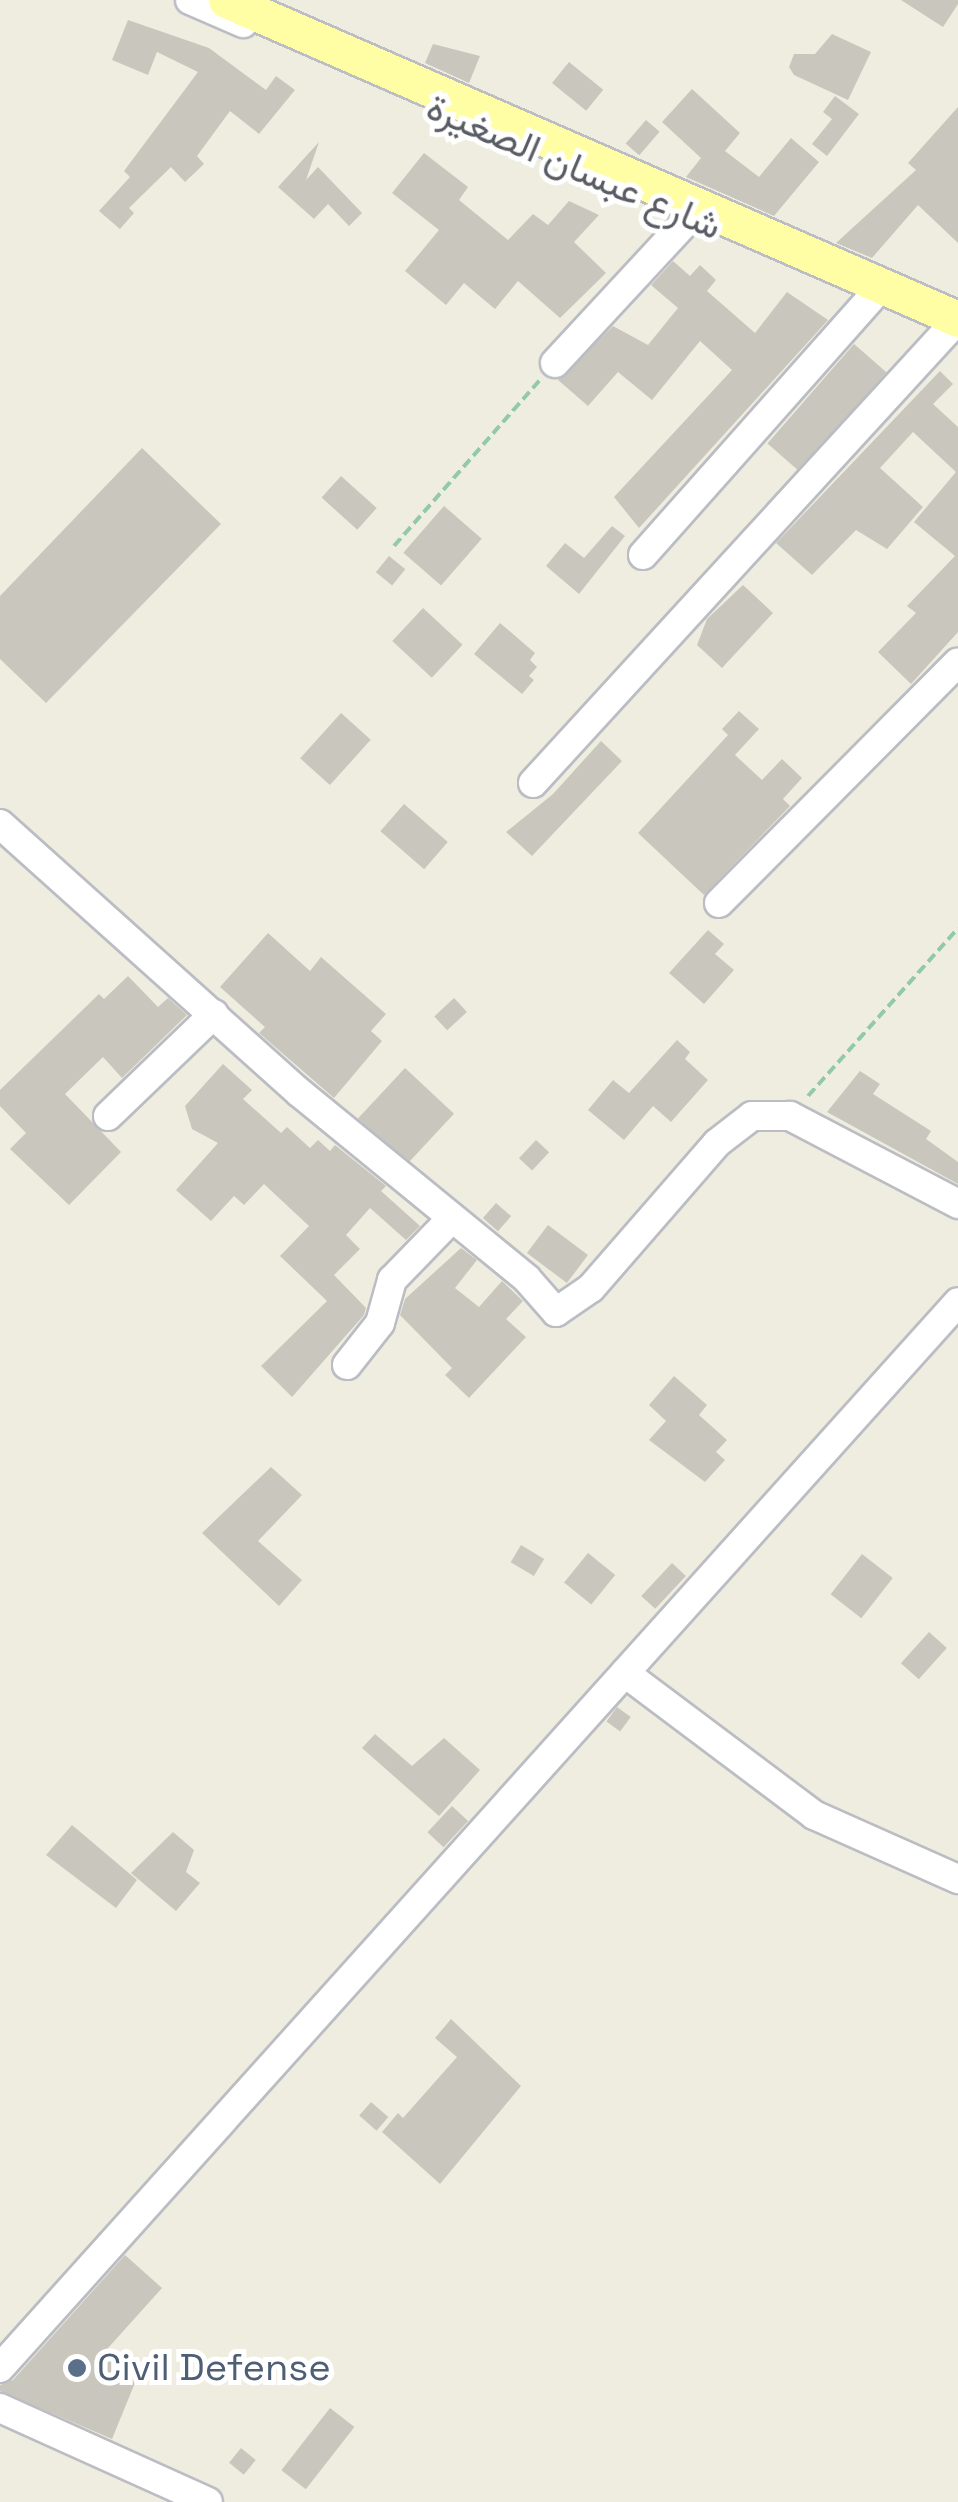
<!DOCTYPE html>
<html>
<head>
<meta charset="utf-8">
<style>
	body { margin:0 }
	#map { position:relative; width:958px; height:2502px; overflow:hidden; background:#eeede0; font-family:"Space Grotesk",Vazirmatn,sans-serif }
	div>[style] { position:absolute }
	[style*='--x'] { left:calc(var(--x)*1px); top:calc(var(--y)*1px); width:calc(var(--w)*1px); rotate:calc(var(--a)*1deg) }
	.building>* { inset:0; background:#c9c7bd; transform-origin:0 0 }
	.path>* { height:4px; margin-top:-2px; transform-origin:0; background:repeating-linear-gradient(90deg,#92c9aa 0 10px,transparent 0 15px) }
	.roads { filter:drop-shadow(2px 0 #bbbdc3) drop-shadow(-2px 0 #bbbdc3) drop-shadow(0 2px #bbbdc3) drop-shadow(0 -2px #bbbdc3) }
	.minor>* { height:28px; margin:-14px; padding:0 14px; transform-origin:14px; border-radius:14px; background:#fff }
	.major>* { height:35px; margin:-17.5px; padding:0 17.5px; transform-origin:17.5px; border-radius:17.5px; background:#fffea4 }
	.dots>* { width:28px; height:28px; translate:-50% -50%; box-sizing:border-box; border:5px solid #fff; border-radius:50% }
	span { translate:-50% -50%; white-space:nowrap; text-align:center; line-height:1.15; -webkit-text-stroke:10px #fff; paint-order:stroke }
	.street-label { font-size:38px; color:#595c63 }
	.service-label { font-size:38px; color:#4e5e75 }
	.left { translate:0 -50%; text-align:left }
</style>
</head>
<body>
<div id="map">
	<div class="building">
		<i style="clip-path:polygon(901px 0,958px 0,958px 4px,943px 27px)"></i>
		<i style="clip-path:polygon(128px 20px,209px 48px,266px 90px,276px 76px,295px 90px,259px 134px,230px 111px,197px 156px,204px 164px,185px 182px,171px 167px,129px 208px,134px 213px,120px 229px,99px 211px,130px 177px,124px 171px,198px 72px,157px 52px,148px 75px,112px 60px)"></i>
		<i style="clip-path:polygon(832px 34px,871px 52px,848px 100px,794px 75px,789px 67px,794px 54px,815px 54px)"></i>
		<i style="clip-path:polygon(433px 44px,480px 56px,469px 83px,425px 63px)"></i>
		<i style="left:569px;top:62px;width:44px;height:27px;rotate:39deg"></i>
		<i style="clip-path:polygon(692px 89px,740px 133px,725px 151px,759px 177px,791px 138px,819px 162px,774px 216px,686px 177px,701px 158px,662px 122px)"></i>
		<i style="clip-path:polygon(835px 96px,859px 114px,827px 156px,812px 144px,832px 119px,823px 112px)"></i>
		<i style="clip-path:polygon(958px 107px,958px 243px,918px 205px,872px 258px,836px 243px,916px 170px,908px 163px)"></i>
		<i style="left:646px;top:120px;width:18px;height:31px;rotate:41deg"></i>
		<i style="clip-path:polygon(319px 142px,306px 180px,318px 167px,362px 213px,349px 226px,328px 204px,314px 219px,278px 187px)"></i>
		<i style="clip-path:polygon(424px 153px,468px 187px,459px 200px,508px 240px,533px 214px,548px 225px,569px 201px,599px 215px,574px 242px,606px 273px,560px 318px,518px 281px,495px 309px,464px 283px,446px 305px,405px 271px,439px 230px,392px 193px)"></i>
		<i style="clip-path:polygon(673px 261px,690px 276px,700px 265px,716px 280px,707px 291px,755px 333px,787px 292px,828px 320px,639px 528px,614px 497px,732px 370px,700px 341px,652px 400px,618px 372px,588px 406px,558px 380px,613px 326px,648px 345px,678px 308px,651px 285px)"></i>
		<i style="left:854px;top:344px;width:43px;height:132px;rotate:41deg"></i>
		<i style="clip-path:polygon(940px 371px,953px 384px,933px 404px,958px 427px,958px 632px,911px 684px,878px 652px,916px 613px,907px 606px,955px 556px,914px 522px,956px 472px,913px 432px,880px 468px,923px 507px,887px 549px,856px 530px,812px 575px,776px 543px)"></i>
		<i style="clip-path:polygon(142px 448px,221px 524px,46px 703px,0 659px,0 596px)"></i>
		<i style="left:341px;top:476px;width:48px;height:29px;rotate:42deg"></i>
		<i style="left:444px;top:506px;width:50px;height:62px;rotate:41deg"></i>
		<i style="clip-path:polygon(612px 526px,625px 536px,579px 594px,546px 566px,565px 543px,584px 558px)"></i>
		<i style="left:389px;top:556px;width:21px;height:21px;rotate:39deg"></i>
		<i style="clip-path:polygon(743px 585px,773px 613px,722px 668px,697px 645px,707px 619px)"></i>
		<i style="left:423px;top:608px;width:54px;height:45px;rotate:43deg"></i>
		<i style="clip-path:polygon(500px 623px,535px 653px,530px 660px,537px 667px,529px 676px,534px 680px,522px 694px,474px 654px)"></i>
		<i style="clip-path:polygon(739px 711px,759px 729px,735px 755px,762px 780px,782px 759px,802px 778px,783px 799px,790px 806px,704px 895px,638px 833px,728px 735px,722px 729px)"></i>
		<i style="left:341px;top:713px;width:40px;height:61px;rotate:42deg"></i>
		<i style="clip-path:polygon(601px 741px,622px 761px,532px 856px,506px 832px,553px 794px)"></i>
		<i style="left:404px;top:804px;width:58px;height:36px;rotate:41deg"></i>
		<i style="clip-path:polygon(708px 930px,724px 944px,715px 954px,734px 970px,704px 1004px,669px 973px)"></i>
		<i style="clip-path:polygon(268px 933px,310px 971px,321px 957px,386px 1014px,371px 1031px,382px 1041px,334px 1098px,259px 1033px,265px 1027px,220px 987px)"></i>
		<i style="clip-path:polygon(128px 976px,158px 1007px,168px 998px,187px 1015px,122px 1078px,103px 1057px,65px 1094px,121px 1152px,69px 1205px,10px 1149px,26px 1133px,0 1106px,0 1090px,99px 994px,104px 999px)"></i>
		<i style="left:454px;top:998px;width:19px;height:27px;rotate:47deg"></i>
		<i style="clip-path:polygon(677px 1040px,690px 1052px,685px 1059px,708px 1080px,671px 1122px,653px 1106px,624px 1140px,588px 1110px,613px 1080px,629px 1093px)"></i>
		<i style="clip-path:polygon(223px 1064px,252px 1090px,243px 1099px,281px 1133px,287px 1127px,310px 1148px,318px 1140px,330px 1151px,335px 1145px,386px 1186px,381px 1191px,420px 1226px,406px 1240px,370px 1208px,346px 1235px,360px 1249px,334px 1275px,366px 1308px,364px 1315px,292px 1397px,261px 1366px,327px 1301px,280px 1256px,309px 1226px,264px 1184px,244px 1205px,234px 1196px,211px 1221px,176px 1190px,218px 1143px,192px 1129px,185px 1106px)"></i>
		<i style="left:405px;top:1068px;width:67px;height:69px;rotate:43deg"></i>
		<i style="clip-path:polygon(860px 1071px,880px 1084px,873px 1094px,931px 1131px,926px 1139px,958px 1162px,958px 1184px,827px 1112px)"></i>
		<i style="left:536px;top:1140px;width:18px;height:25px;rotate:43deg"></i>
		<i style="left:496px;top:1203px;width:20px;height:20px;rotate:41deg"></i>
		<i style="left:548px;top:1225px;width:50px;height:35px;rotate:37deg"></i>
		<i style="clip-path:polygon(461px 1248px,477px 1260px,455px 1288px,479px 1307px,502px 1281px,523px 1301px,506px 1319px,526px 1337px,469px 1398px,445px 1375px,452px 1368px,400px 1315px,405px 1299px)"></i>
		<i style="clip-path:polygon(674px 1376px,707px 1405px,699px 1415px,727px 1440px,716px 1452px,725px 1460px,705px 1482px,649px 1440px,666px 1421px,649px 1405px)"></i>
		<i style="clip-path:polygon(271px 1467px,302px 1495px,258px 1541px,302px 1580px,279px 1606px,202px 1533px)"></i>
		<i style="left:521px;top:1545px;width:27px;height:20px;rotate:31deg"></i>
		<i style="left:588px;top:1553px;width:35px;height:38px;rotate:39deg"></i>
		<i style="left:862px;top:1554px;width:39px;height:51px;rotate:38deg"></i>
		<i style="left:672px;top:1563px;width:19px;height:45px;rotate:43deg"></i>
		<i style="left:929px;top:1632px;width:24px;height:42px;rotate:42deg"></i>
		<i style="left:617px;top:1707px;width:17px;height:18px;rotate:36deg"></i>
		<i style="clip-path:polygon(375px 1734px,412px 1766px,444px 1738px,480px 1770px,439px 1816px,362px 1748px)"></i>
		<i style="left:452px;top:1806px;width:22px;height:36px;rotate:43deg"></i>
		<i style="clip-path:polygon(72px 1825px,137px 1880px,116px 1908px,46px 1855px)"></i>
		<i style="clip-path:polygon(173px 1832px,194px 1850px,186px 1872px,200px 1883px,176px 1911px,131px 1873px)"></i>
		<i style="clip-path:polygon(451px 2019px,521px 2086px,440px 2184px,382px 2132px,398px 2113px,403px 2118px,457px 2057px,435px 2038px)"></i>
		<i style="left:371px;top:2102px;width:23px;height:18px;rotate:41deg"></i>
		<i style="clip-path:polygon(125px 2255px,162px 2288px,100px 2357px,139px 2373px,112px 2439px,0 2391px,0 2385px,13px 2380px)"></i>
		<i style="left:330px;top:2408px;width:31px;height:79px;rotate:38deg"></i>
		<i style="left:241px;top:2448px;width:19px;height:19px;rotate:39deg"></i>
	</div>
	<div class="path">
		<i style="--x:394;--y:546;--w:220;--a:-48.7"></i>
		<i style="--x:808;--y:1096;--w:225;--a:-48.2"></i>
	</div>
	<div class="roads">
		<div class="minor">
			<i style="--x:190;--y:0;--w:58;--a:23.5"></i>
			<i style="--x:555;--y:363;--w:200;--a:-47.2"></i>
			<i style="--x:643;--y:555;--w:344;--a:-48.4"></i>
			<i style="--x:533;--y:783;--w:629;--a:-47.51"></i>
			<i style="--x:0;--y:824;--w:403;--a:41.9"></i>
			<i style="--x:300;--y:1093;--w:293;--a:39.3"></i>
			<i style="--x:527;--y:1279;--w:44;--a:48.7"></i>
			<i style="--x:556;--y:1312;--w:42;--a:-34.4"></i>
			<i style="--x:591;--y:1288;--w:192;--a:-49"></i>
			<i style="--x:717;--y:1143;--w:44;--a:-37.6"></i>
			<i style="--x:752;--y:1116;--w:38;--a:0"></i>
			<i style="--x:790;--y:1116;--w:190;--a:27.6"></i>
			<i style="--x:719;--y:903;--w:339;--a:-45.2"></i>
			<i style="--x:108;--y:1116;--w:147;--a:-43.9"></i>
			<i style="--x:347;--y:1365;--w:53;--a:-51.8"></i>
			<i style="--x:380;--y:1323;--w:45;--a:-74.4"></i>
			<i style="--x:392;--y:1280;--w:86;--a:-45.9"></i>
			<i style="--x:625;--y:1673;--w:236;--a:36.9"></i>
			<i style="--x:814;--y:1815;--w:158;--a:24"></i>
			<i style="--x:0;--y:2368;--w:1433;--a:-48.05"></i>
			<i style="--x:0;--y:2408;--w:228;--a:24.3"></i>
		</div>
		<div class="major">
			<i style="--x:226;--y:0;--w:798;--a:23.55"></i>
		</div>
	</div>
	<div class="dots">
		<i style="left:77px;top:2368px;background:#5c6f8a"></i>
	</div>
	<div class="street-label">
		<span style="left:574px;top:167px;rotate:23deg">شارع عبسان الصغيرة</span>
	</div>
	<div class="service-label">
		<span class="left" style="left:97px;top:2368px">Civil Defense</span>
	</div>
</div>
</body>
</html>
